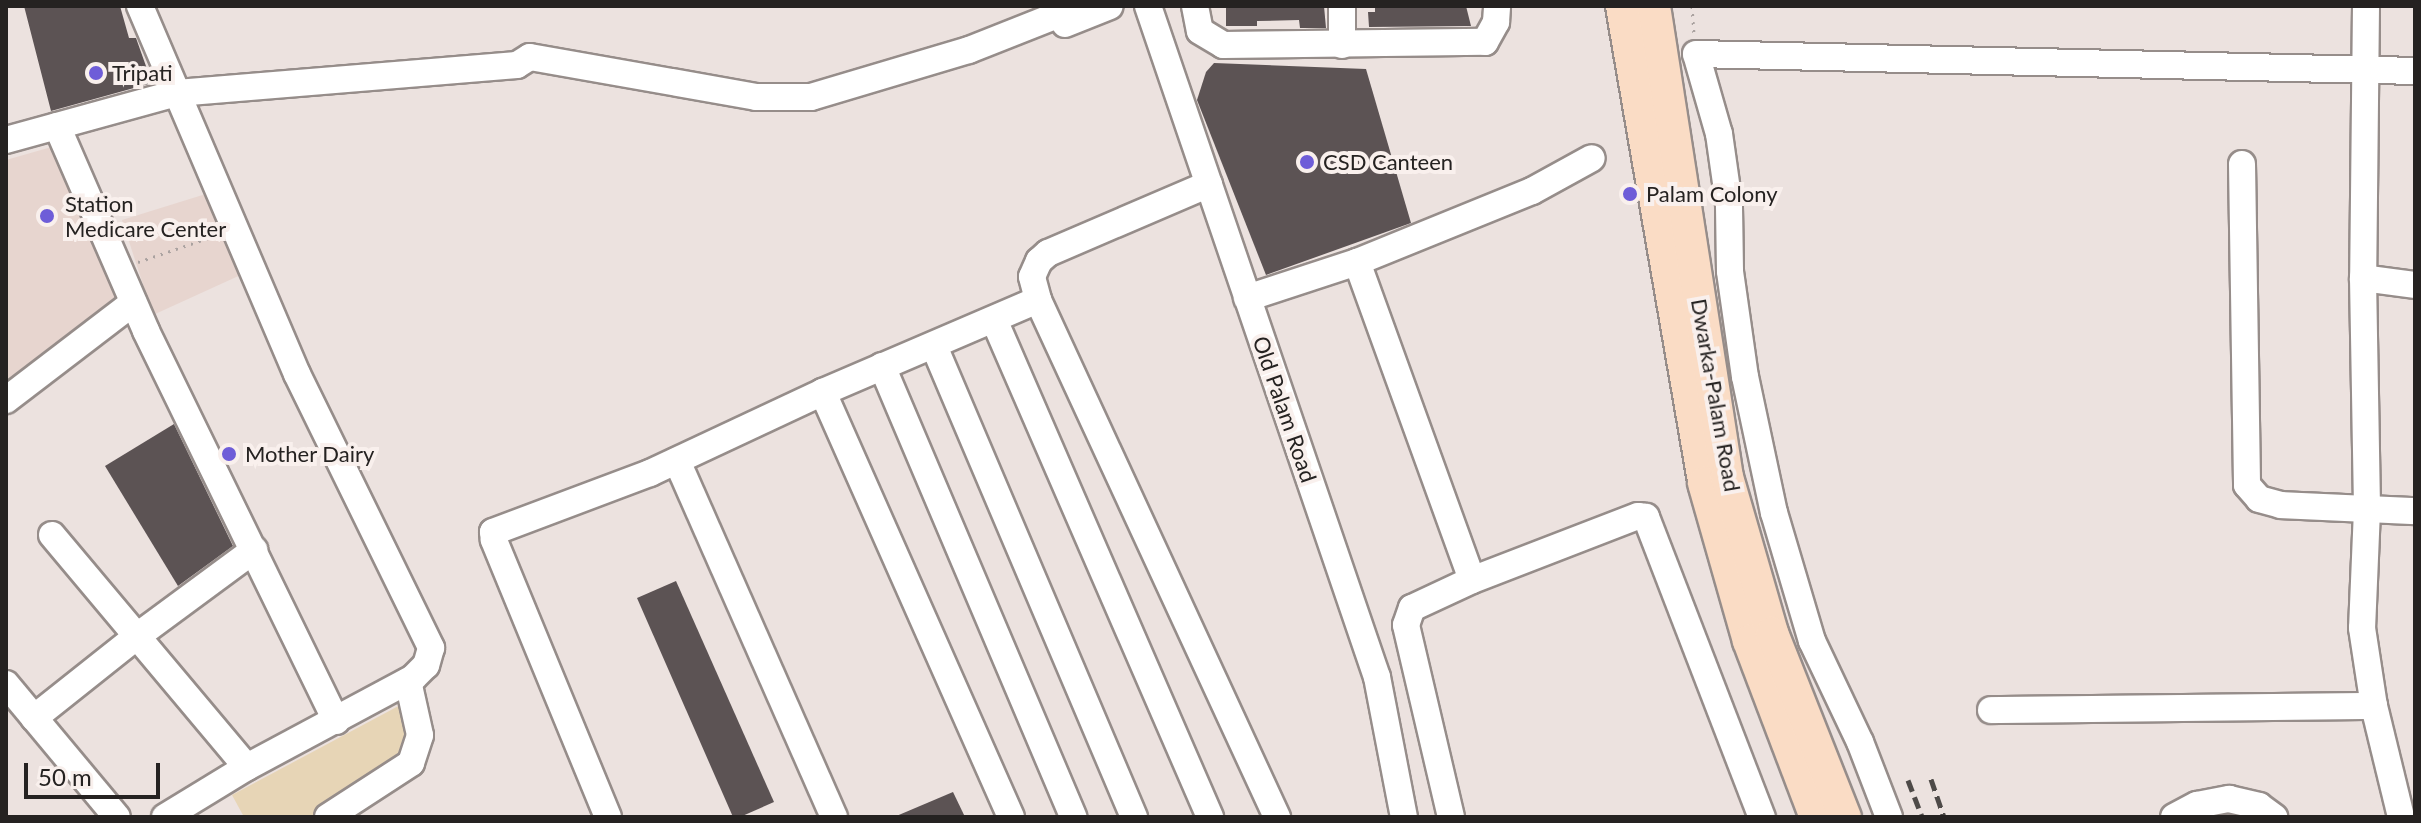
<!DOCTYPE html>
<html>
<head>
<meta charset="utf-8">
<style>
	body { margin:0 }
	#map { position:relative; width:2421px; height:823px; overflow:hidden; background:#ece2df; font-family:Lato,sans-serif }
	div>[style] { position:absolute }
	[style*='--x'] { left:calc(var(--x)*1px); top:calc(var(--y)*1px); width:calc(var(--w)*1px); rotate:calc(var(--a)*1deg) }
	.built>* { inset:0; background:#e7d5cf }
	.green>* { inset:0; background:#e7d5b6 }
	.building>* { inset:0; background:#5c5354 }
	.path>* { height:3px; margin-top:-1.5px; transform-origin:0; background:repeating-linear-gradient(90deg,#aaa2a0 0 2px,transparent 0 8px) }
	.roads { filter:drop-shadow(2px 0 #968d8a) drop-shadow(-2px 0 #968d8a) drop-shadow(0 2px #968d8a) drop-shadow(0 -2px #968d8a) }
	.minor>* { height:26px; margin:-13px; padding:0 13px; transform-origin:13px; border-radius:13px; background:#fff }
	.major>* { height:32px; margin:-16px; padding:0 16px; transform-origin:16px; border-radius:16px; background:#fadcc5 }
	.rail>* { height:5px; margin-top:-2.5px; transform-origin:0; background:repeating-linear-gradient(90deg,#4e4a48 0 12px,transparent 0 18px) }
	.dots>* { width:22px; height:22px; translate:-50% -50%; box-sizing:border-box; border:4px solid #f9f0ed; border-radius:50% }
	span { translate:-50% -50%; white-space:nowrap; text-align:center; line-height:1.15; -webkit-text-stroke:8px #f9f0ed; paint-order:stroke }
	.poi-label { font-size:22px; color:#252221 }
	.left { translate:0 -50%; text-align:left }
	.street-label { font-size:22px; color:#252221 }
	.frame { position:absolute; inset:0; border:8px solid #252221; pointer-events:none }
	.scale { position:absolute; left:24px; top:763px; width:136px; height:36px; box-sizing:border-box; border:4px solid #252221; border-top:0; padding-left:10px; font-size:24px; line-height:28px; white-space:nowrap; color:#252221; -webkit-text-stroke:6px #f9f0ed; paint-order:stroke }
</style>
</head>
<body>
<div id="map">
	<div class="built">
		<i style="clip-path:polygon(55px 146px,125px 297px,6px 387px,6px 160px)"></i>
		<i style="clip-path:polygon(209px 193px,245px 273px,153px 315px,122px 220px)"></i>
	</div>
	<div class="green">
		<i style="clip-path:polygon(406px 702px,411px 717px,406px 762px,317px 817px,244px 817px,232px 795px)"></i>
	</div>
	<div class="building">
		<i style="clip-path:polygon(24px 6px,120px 6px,129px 38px,136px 38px,152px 83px,51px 111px)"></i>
		<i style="clip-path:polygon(1226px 6px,1324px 6px,1326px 28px,1300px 28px,1299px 20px,1257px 21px,1257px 26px,1226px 26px)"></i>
		<i style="clip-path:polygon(1375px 6px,1466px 6px,1471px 26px,1369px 27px,1368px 12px,1375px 12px)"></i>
		<i style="clip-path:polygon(1214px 63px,1366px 69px,1411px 223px,1266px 275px,1197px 100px,1206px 72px)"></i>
		<i style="clip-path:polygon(174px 424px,233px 546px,178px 586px,105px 466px)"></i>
		<i style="clip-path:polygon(676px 581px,774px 802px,740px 817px,733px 817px,637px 598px)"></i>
		<i style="clip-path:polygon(953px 792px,965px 817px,894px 817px)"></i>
	</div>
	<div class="path">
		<i style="--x:1692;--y:6;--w:28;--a:86"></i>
		<i style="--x:138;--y:262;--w:80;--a:-18.9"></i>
	</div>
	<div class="roads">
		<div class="minor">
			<i style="--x:140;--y:6;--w:400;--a:66.9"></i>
			<i style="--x:297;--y:374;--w:305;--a:63.9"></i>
			<i style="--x:431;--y:648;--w:18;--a:106"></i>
			<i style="--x:426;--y:665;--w:18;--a:135"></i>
			<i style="--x:413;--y:678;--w:188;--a:151.8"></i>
			<i style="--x:247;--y:767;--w:96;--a:148.6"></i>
			<i style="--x:1148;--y:6;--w:709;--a:71.16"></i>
			<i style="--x:1377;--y:677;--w:143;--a:79.1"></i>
			<i style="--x:1195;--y:6;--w:25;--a:79"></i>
			<i style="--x:1200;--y:31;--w:27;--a:31"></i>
			<i style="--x:1223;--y:45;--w:262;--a:-0.7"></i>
			<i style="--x:1485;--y:42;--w:23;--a:-61"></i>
			<i style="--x:1496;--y:22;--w:16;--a:-86"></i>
			<i style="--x:2366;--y:6;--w:272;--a:90.6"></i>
			<i style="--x:2363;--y:278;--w:232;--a:89"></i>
			<i style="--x:2367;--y:510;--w:118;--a:92.4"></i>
			<i style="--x:2362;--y:628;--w:79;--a:81.3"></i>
			<i style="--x:2374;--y:706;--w:114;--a:76.3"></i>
			<i style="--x:1065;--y:24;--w:48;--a:-21.8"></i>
			<i style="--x:1342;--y:45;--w:39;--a:-90"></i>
			<i style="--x:57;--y:126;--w:223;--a:66.5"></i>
			<i style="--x:146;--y:331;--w:434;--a:64"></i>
			<i style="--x:6;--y:140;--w:177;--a:-15.4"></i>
			<i style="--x:177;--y:93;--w:341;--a:-4.7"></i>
			<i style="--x:517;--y:65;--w:15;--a:-32"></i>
			<i style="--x:530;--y:57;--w:230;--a:10"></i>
			<i style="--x:756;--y:97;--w:55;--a:0"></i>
			<i style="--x:811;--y:97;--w:165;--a:-16.6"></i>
			<i style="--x:969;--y:50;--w:119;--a:-21.6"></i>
			<i style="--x:2242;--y:164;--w:321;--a:89.1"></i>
			<i style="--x:2247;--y:485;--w:18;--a:49"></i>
			<i style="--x:2259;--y:499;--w:23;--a:15"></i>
			<i style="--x:2281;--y:505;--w:134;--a:2.6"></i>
			<i style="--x:1209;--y:184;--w:175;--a:156.8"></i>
			<i style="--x:1048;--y:253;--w:12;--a:138"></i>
			<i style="--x:1039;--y:261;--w:17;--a:114"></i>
			<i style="--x:1032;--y:277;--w:24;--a:75"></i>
			<i style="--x:1038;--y:300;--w:570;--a:65.19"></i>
			<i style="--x:1357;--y:262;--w:338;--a:70.1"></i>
			<i style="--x:1472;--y:580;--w:178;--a:-21.1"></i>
			<i style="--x:1638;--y:516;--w:8;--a:7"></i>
			<i style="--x:1646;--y:517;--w:322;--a:68.9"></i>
			<i style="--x:2363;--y:278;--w:52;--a:7.7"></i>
			<i style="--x:1247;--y:298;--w:116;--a:-18.1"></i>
			<i style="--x:1357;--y:262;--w:189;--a:-22.1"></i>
			<i style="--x:1532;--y:191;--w:68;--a:-28.8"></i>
			<i style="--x:995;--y:322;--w:540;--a:66.52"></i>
			<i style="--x:934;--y:346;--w:512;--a:66.99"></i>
			<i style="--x:882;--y:366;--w:490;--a:67"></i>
			<i style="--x:6;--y:400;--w:160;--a:-37.4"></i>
			<i style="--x:677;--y:461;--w:389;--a:66.2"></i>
			<i style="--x:52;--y:535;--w:303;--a:50"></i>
			<i style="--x:6;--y:684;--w:173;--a:50.2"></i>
			<i style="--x:1991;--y:710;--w:383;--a:-0.6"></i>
			<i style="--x:34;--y:718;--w:130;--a:-38.5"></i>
			<i style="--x:136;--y:637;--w:147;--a:-36.4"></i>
			<i style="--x:328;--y:817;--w:99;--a:-33"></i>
			<i style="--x:411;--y:763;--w:29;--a:-72"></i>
			<i style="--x:420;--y:735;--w:55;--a:-102.5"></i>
			<i style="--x:608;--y:817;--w:300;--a:-112.4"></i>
			<i style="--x:494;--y:540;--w:8;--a:-97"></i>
			<i style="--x:493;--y:532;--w:168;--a:-20.6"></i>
			<i style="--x:650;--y:473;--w:191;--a:-25.1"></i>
			<i style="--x:1011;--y:817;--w:465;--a:-113.9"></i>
			<i style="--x:823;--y:392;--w:234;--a:-23.2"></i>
			<i style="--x:1451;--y:817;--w:197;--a:-103.2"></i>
			<i style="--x:1406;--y:625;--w:18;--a:-71"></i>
			<i style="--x:1412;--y:608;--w:66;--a:-25"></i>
			<i style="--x:1889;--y:817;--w:80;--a:-111.1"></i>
			<i style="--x:1860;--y:742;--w:112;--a:-115.4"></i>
			<i style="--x:1812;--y:641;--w:134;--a:-106.5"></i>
			<i style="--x:1774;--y:513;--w:139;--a:-102"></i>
			<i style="--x:1745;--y:377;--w:107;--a:-98.1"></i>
			<i style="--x:1730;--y:271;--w:67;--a:-90.9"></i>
			<i style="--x:1729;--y:204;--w:71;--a:-98.1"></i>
			<i style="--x:1719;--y:134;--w:83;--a:-106"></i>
			<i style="--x:1696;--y:54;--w:719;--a:1.35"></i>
			<i style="--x:2174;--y:817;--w:26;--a:-28"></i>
			<i style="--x:2197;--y:805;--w:33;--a:-11"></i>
			<i style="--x:2229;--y:799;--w:31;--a:13"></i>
			<i style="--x:2259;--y:806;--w:19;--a:36"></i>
		</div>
		<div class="major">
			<i style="--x:1622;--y:6;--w:484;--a:80.2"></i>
			<i style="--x:1704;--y:483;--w:164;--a:74.1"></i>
			<i style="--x:1749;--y:641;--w:188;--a:69.2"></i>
			<i style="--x:1654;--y:6;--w:477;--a:81.2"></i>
			<i style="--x:1727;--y:477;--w:162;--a:73.9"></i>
			<i style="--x:1772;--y:633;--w:198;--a:68.4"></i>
		</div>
	</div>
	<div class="rail">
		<i style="--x:1931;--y:779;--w:40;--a:71.1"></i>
		<i style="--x:1908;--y:780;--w:40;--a:69"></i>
	</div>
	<div class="dots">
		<i style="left:96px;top:73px;background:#6e5dd8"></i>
		<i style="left:1307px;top:162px;background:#6e5dd8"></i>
		<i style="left:1630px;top:194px;background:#6e5dd8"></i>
		<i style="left:47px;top:216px;background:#6e5dd8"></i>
		<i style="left:229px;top:454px;background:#6e5dd8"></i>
	</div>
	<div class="poi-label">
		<span class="left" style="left:112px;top:73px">Tripati</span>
		<span class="left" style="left:1323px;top:162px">CSD Canteen</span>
		<span class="left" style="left:1646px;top:194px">Palam Colony</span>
		<span class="left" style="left:65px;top:216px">Station<br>Medicare Center</span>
		<span class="left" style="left:245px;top:454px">Mother Dairy</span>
	</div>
	<div class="street-label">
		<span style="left:1716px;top:395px;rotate:80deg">Dwarka-Palam Road</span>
		<span style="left:1285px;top:409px;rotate:71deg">Old Palam Road</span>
	</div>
	<div class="frame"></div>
	<div class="scale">50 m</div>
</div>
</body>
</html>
